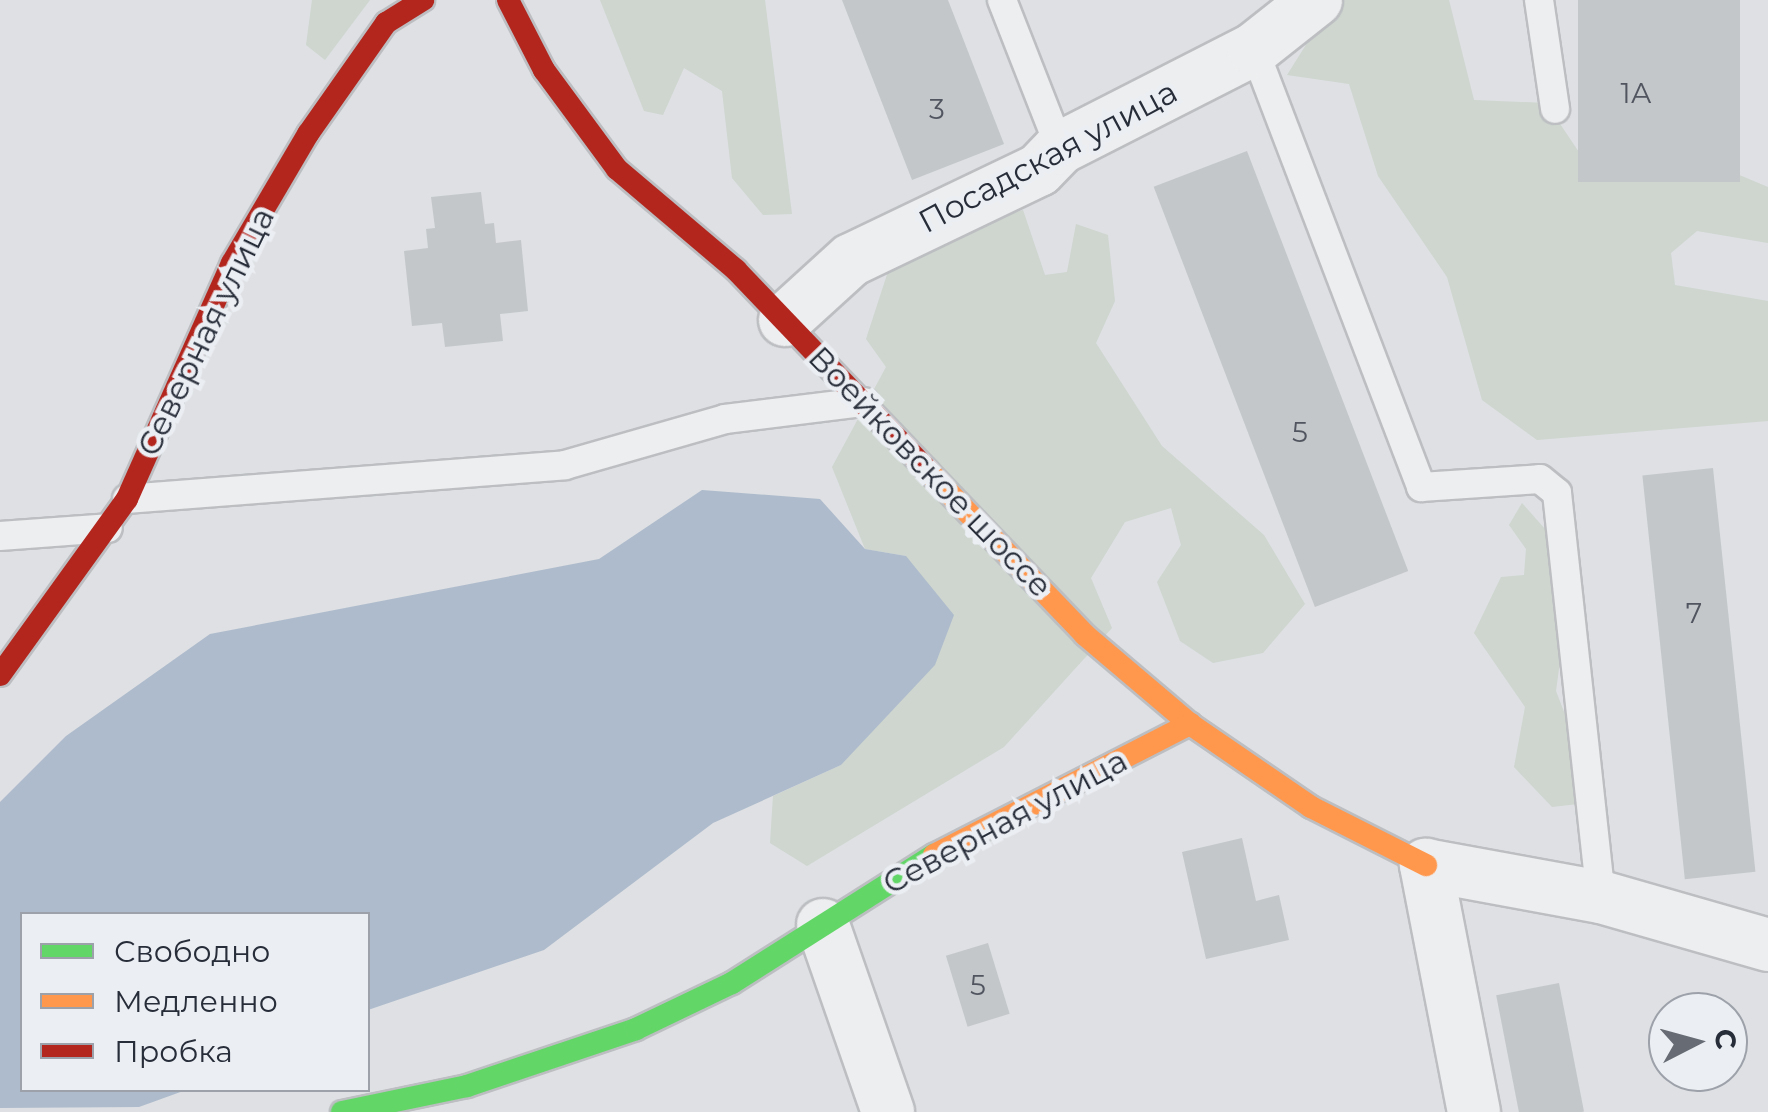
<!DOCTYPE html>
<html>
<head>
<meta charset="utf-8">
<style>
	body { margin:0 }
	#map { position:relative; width:1768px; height:1112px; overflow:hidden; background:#dee0e3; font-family:Montserrat,sans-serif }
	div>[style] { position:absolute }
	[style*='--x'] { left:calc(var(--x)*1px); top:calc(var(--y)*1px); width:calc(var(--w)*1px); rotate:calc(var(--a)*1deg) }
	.green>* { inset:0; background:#ced6cf }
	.water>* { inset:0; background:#aebbcc }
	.building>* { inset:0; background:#c4c7ca; transform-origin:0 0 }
	.roads { filter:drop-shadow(2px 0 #bcbec1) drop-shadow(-2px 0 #bcbec1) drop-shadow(0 2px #bcbec1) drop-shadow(0 -2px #bcbec1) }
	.lane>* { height:28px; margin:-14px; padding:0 14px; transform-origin:14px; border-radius:14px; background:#edeeef }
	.street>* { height:52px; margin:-26px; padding:0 26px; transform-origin:26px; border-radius:26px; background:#edeeef }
	.fast>* { height:22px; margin:-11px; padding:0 11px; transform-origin:11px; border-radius:11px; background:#63d668 }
	.slow>* { height:22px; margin:-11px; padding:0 11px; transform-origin:11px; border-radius:11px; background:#ff974d }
	.jam>* { height:22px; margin:-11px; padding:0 11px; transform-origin:11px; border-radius:11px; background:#b3261e }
	span { translate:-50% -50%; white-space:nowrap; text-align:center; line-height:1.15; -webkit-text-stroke:9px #ebeef3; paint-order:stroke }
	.number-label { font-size:28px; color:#50555f }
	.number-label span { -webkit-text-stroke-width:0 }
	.street-label { font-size:32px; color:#272d39 }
	.legend { position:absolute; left:20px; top:912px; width:350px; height:180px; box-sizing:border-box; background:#ebeef3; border:2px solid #9da1a9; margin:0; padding:12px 18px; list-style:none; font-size:30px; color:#272d39 }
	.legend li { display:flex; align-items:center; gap:20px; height:50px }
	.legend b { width:50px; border:2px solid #9da1a9 }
	.north { position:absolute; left:1648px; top:992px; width:100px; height:100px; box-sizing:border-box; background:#ebeef3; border:2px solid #9da1a9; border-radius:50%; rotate:84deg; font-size:28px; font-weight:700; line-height:40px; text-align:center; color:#272d39 }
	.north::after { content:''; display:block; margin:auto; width:35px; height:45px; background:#676c74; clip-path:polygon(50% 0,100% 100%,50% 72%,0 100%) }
</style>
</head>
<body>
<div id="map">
	<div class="green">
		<i style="clip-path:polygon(312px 0,370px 0,325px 60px,306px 45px)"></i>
		<i style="clip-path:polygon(600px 0,765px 0,792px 214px,763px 215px,732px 178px,722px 91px,684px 68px,663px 115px,644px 111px)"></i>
		<i style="clip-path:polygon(1334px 0,1449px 0,1474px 100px,1546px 103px,1595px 176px,1713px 164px,1768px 187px,1768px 243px,1697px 231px,1671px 253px,1675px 285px,1768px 301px,1768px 421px,1537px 440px,1482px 400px,1447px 277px,1378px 176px,1349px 84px,1287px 75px)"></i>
		<i style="clip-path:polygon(1023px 210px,1045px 275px,1067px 272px,1076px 224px,1108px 235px,1115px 301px,1096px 343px,1162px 446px,1264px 535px,1305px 604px,1263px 653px,1213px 663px,1180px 641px,1157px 582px,1181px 545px,1171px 508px,1125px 522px,1091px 578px,1112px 628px,1004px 747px,807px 866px,770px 843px,773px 796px,841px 765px,906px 556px,865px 549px,832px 467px,886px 367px,866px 339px,894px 253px)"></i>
		<i style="clip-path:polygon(1522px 503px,1553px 538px,1565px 624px,1556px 691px,1579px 751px,1578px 804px,1552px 807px,1514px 767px,1525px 707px,1474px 633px,1501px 577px,1524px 575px,1526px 549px,1509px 525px)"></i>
	</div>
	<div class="water">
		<i style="clip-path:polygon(702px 490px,820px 499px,865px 549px,906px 556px,954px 615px,935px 665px,841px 765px,713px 823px,544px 950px,368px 1010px,368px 914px,22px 914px,22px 1090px,186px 1090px,139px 1107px,0 1108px,0 802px,66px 736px,210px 634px,599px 559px)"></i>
	</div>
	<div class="building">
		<i style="clip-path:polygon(842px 0,948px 0,1004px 144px,912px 180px)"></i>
		<i style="left:1578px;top:0;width:162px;height:182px"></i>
		<i style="left:1247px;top:151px;width:450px;height:100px;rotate:69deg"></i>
		<i style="clip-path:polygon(481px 192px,485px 224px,494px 223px,496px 243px,521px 240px,528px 311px,500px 314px,503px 341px,445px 347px,442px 323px,412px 326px,404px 251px,428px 248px,426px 229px,435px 228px,431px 197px)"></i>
		<i style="left:1713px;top:468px;width:406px;height:71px;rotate:84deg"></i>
		<i style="clip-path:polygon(1242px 838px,1256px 901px,1279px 895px,1289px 940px,1206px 959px,1182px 852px)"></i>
		<i style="left:988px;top:943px;width:74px;height:44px;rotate:73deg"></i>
		<i style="left:1559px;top:983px;width:131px;height:64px;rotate:79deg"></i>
	</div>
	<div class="roads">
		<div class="lane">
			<i style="--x:1002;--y:0;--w:159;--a:68.6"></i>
			<i style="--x:1539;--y:0;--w:110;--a:81.6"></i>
			<i style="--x:1254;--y:49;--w:469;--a:69.1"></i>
			<i style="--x:1421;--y:487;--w:119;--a:-3.8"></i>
			<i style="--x:1540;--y:479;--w:22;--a:39"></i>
			<i style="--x:1557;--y:493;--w:406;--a:83.8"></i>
			<i style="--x:127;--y:499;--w:439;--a:-4.4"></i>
			<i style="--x:565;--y:465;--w:166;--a:-16"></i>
			<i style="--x:725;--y:419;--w:140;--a:-7"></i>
			<i style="--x:0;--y:536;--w:108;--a:-4.2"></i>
		</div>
		<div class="street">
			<i style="--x:785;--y:320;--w:89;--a:-42.3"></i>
			<i style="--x:851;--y:260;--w:208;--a:-25.6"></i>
			<i style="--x:1039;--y:170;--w:30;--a:-46"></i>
			<i style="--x:1060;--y:148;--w:218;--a:-27"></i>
			<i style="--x:1254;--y:49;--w:79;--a:-38.3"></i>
			<i style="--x:823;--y:925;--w:198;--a:70.8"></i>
			<i style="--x:1474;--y:1112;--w:252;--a:-101"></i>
			<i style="--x:1426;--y:865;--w:178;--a:10.4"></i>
			<i style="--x:1601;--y:897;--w:174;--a:16"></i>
		</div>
		<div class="fast">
			<i style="--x:342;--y:1112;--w:128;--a:-11.7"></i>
			<i style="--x:467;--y:1086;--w:178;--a:-18.6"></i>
			<i style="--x:636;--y:1029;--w:106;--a:-25.6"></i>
			<i style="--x:732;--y:983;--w:239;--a:-32.4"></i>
		</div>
		<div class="slow">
			<i style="--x:927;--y:470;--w:228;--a:46.2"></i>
			<i style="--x:1085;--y:635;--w:138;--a:40.3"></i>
			<i style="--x:1190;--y:724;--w:147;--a:34.4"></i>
			<i style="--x:1311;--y:807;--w:129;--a:26.8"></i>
			<i style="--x:934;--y:855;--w:288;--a:-27.1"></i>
		</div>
		<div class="jam">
			<i style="--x:508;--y:0;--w:79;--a:62.8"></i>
			<i style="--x:544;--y:70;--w:123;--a:53.6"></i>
			<i style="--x:617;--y:169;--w:156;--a:40.3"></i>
			<i style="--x:736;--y:270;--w:277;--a:46.3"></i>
			<i style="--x:0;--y:675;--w:217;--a:-54.2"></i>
			<i style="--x:127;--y:499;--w:258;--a:-66"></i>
			<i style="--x:232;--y:263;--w:150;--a:-59.5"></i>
			<i style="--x:308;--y:134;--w:136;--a:-54.9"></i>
			<i style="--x:386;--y:23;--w:44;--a:-31.9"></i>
		</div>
	</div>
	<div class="number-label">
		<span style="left:1636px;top:93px">1А</span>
		<span style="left:937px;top:109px">3</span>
		<span style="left:1300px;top:432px">5</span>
		<span style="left:1694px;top:613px">7</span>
		<span style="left:978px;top:985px">5</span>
	</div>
	<div class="street-label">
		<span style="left:1048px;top:157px;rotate:-28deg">Посадская улица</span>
		<span style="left:206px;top:332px;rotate:-64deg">Северная улица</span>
		<span style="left:930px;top:472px;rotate:46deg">Воейковское шоссе</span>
		<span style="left:1005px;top:822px;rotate:-28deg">Северная улица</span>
	</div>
	<ul class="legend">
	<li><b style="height:12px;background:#63d668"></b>Свободно</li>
	<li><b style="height:12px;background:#ff974d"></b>Медленно</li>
	<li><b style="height:12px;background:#b3261e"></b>Пробка</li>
	</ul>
	<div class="north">С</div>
</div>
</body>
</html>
